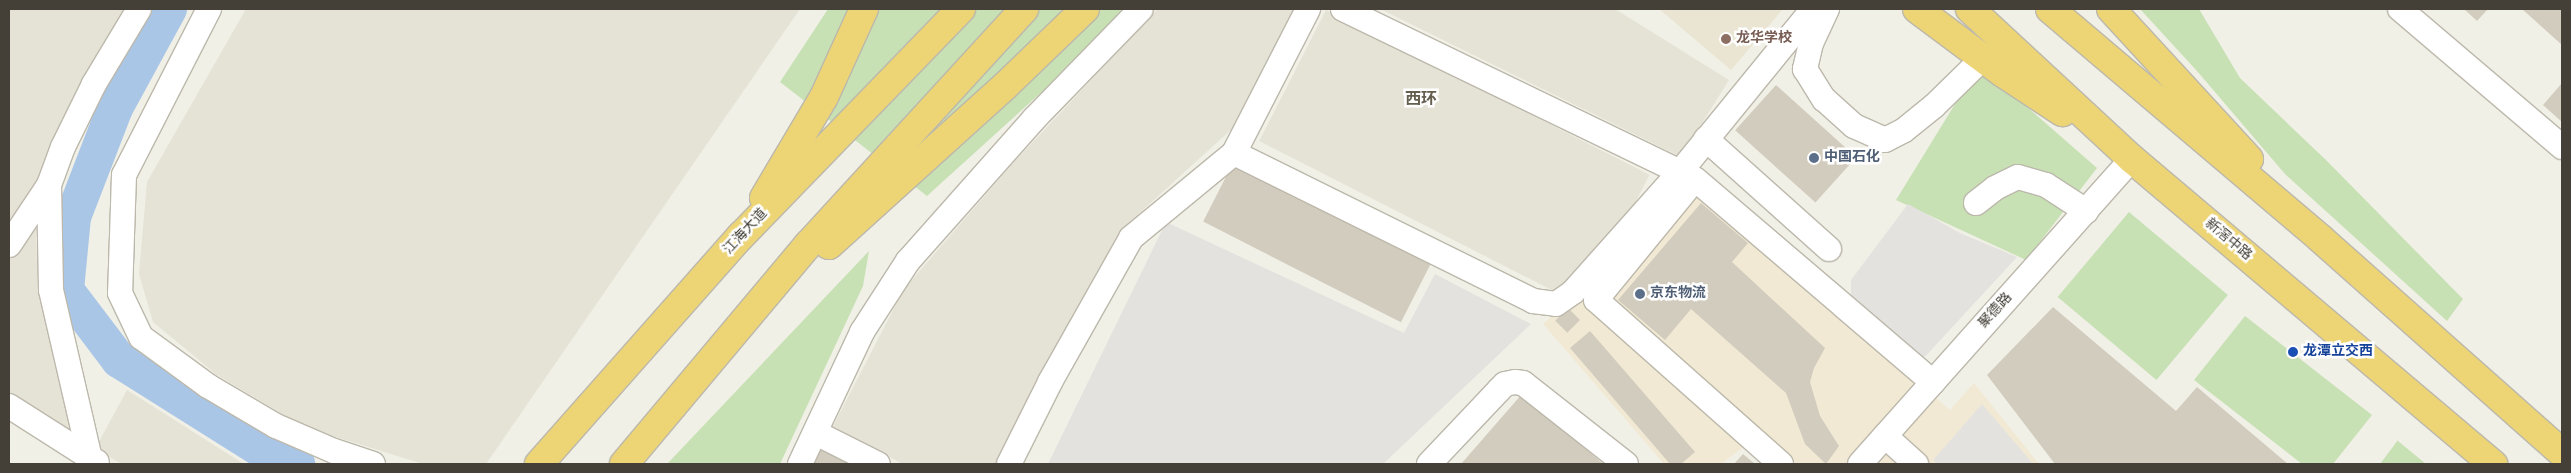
<!DOCTYPE html>
<html>
<head>
<meta charset="utf-8">
<style>
	body { margin:0 }
	#map { position:relative; width:2571px; height:473px; overflow:hidden; background:#f1f0e7; font-family:Overpass,"Noto Sans SC",sans-serif }
	div>[style] { position:absolute }
	[style*='--x'] { left:calc(var(--x)*1px); top:calc(var(--y)*1px); width:calc(var(--w)*1px); rotate:calc(var(--a)*1deg) }
	.residential>* { inset:0; background:#e5e2d6; transform-origin:0 0 }
	.commercial>* { inset:0; background:#f1e9d4 }
	.education>* { inset:0; background:#e9e5d2 }
	.green>* { inset:0; background:#c7e1b4; transform-origin:0 0 }
	.parking>* { inset:0; background:#e3e2de }
	.river>* { height:36px; margin:-18px; padding:0 18px; transform-origin:18px; border-radius:18px; background:#aac6e7 }
	.building>* { inset:0; background:#d2ccbe; transform-origin:0 0 }
	.roads { filter:drop-shadow(1px 0 #bcb8ab) drop-shadow(-1px 0 #bcb8ab) drop-shadow(0 1px #bcb8ab) drop-shadow(0 -1px #bcb8ab) }
	.minor>* { height:24px; margin:-12px; padding:0 12px; transform-origin:12px; border-radius:12px; background:#fff }
	.highway>* { height:28px; margin:-14px; padding:0 14px; transform-origin:14px; border-radius:14px; background:#edd576 }
	.dots>* { width:14px; height:14px; translate:-50% -50%; box-sizing:border-box; border:2px solid #fff; border-radius:50% }
	span { translate:-50% -50%; white-space:nowrap; text-align:center; line-height:1.15; -webkit-text-stroke:5px #fff; paint-order:stroke }
	.education-label { font-size:14px; color:#785e54; font-weight:700 }
	.left { translate:0 -50%; text-align:left }
	.service-label { font-size:14px; color:#4e5e75; font-weight:700 }
	.street-label { font-size:14px; color:#444037 }
	.transit-label { font-size:14px; color:#164399; font-weight:700 }
	.quarter-label { font-size:16px; color:#655f4f; font-weight:700 }
	.frame { position:absolute; inset:0; border:10px solid #444037; pointer-events:none }
</style>
</head>
<body>
<div id="map">
	<div class="residential">
		<i style="clip-path:polygon(9px 9px,133px 9px,36px 193px,37px 280px,78px 440px,9px 393px)"></i>
		<i style="clip-path:polygon(246px 9px,800px 9px,486px 464px,423px 464px,304px 427px,217px 375px,153px 322px,139px 274px,147px 182px)"></i>
		<i style="clip-path:polygon(1158px 9px,1298px 9px,1235px 126px,1121px 230px,999px 464px,903px 464px,832px 428px,904px 289px,1014px 162px)"></i>
		<i style="clip-path:polygon(1380px 9px,1615px 9px,1729px 80px,1681px 157px)"></i>
		<i style="left:1326px;top:10px;width:363px;height:147px;rotate:27deg"></i>
		<i style="clip-path:polygon(127px 390px,244px 464px,122px 464px,95px 449px)"></i>
	</div>
	<div class="commercial">
		<i style="clip-path:polygon(1698px 191px,1950px 410px,1974px 383px,2039px 464px,1788px 464px,1757px 437px,1721px 464px,1664px 464px,1543px 324px)"></i>
	</div>
	<div class="education">
		<i style="clip-path:polygon(1659px 9px,1783px 9px,1731px 70px)"></i>
	</div>
	<div class="green">
		<i style="clip-path:polygon(828px 9px,1133px 9px,927px 196px,780px 82px)"></i>
		<i style="clip-path:polygon(2140px 9px,2199px 9px,2240px 78px,2327px 161px,2463px 299px,2447px 321px,2285px 174px,2197px 71px)"></i>
		<i style="clip-path:polygon(1979px 65px,2097px 168px,2026px 260px,1896px 200px)"></i>
		<i style="left:2129px;top:212px;width:129px;height:111px;rotate:40deg"></i>
		<i style="clip-path:polygon(869px 251px,863px 286px,780px 464px,667px 464px)"></i>
		<i style="clip-path:polygon(2245px 316px,2372px 415px,2333px 464px,2302px 464px,2194px 380px)"></i>
		<i style="clip-path:polygon(2398px 440px,2398px 441px,2426px 464px,2380px 464px)"></i>
	</div>
	<div class="parking">
		<i style="clip-path:polygon(1908px 204px,1960px 233px,2017px 257px,1922px 360px,1851px 304px,1851px 280px)"></i>
		<i style="clip-path:polygon(1166px 222px,1404px 333px,1435px 274px,1531px 324px,1383px 464px,1048px 464px)"></i>
		<i style="clip-path:polygon(1982px 404px,2023px 452px,2033px 464px,1938px 464px,1933px 460px)"></i>
	</div>
	<div class="river">
		<i style="--x:169;--y:9;--w:113;--a:118.6"></i>
		<i style="--x:115;--y:108;--w:117;--a:111.1"></i>
		<i style="--x:73;--y:217;--w:73;--a:95.5"></i>
		<i style="--x:66;--y:290;--w:88;--a:52.9"></i>
		<i style="--x:119;--y:360;--w:176;--a:32.2"></i>
		<i style="--x:268;--y:454;--w:31;--a:19"></i>
	</div>
	<div class="building">
		<i style="clip-path:polygon(2464px 9px,2488px 9px,2477px 21px)"></i>
		<i style="clip-path:polygon(2522px 9px,2562px 9px,2562px 45px)"></i>
		<i style="clip-path:polygon(2562px 83px,2562px 122px,2543px 105px)"></i>
		<i style="left:1776px;top:85px;width:108px;height:61px;rotate:42deg"></i>
		<i style="left:1234px;top:161px;width:222px;height:68px;rotate:27deg"></i>
		<i style="clip-path:polygon(1701px 203px,1748px 243px,1732px 262px,1825px 348px,1814px 368px,1810px 382px,1820px 416px,1839px 446px,1826px 464px,1805px 444px,1786px 393px,1691px 309px,1665px 340px,1618px 300px)"></i>
		<i style="clip-path:polygon(2053px 307px,2176px 411px,2197px 387px,2288px 464px,2055px 464px,1987px 375px)"></i>
		<i style="left:1568px;top:308px;width:17px;height:18px;rotate:45deg"></i>
		<i style="clip-path:polygon(1590px 331px,1695px 452px,1681px 464px,1670px 464px,1570px 348px)"></i>
		<i style="clip-path:polygon(1522px 394px,1603px 464px,1461px 464px)"></i>
		<i style="clip-path:polygon(815px 443px,859px 464px,805px 464px)"></i>
		<i style="clip-path:polygon(1743px 454px,1755px 464px,1734px 464px)"></i>
	</div>
	<div class="roads">
		<div class="minor">
			<i style="--x:209;--y:9;--w:186;--a:117.1"></i>
			<i style="--x:124;--y:175;--w:118;--a:91.9"></i>
			<i style="--x:120;--y:293;--w:49;--a:64.5"></i>
			<i style="--x:141;--y:337;--w:83;--a:36.2"></i>
			<i style="--x:208;--y:386;--w:79;--a:30.5"></i>
			<i style="--x:276;--y:426;--w:63;--a:23.3"></i>
			<i style="--x:334;--y:451;--w:41;--a:18.4"></i>
			<i style="--x:1343;--y:9;--w:374;--a:25.8"></i>
			<i style="--x:1827;--y:9;--w:38;--a:115"></i>
			<i style="--x:1811;--y:43;--w:27;--a:103"></i>
			<i style="--x:1805;--y:69;--w:36;--a:58"></i>
			<i style="--x:1824;--y:99;--w:40;--a:42"></i>
			<i style="--x:1854;--y:126;--w:34;--a:24"></i>
			<i style="--x:1885;--y:140;--w:20;--a:-27"></i>
			<i style="--x:1903;--y:131;--w:40;--a:-39"></i>
			<i style="--x:1934;--y:106;--w:69;--a:-44.4"></i>
			<i style="--x:2400;--y:9;--w:213;--a:40.4"></i>
			<i style="--x:1706;--y:139;--w:165;--a:41.8"></i>
			<i style="--x:1234;--y:153;--w:162;--a:-62.8"></i>
			<i style="--x:49;--y:185;--w:105;--a:88.9"></i>
			<i style="--x:51;--y:290;--w:173;--a:77"></i>
			<i style="--x:1976;--y:203;--w:24;--a:-38"></i>
			<i style="--x:1995;--y:188;--w:25;--a:-26"></i>
			<i style="--x:2018;--y:177;--w:29;--a:16"></i>
			<i style="--x:2046;--y:185;--w:48;--a:33"></i>
			<i style="--x:9;--y:245;--w:72;--a:-56.3"></i>
			<i style="--x:49;--y:185;--w:40;--a:-69.8"></i>
			<i style="--x:63;--y:147;--w:70;--a:-63.8"></i>
			<i style="--x:94;--y:84;--w:87;--a:-59"></i>
			<i style="--x:9;--y:406;--w:104;--a:32.5"></i>
			<i style="--x:816;--y:433;--w:69;--a:26.6"></i>
			<i style="--x:1885;--y:436;--w:42;--a:42.1"></i>
			<i style="--x:800;--y:464;--w:146;--a:-64.8"></i>
			<i style="--x:862;--y:332;--w:85;--a:-57.1"></i>
			<i style="--x:908;--y:261;--w:190;--a:-48.4"></i>
			<i style="--x:1034;--y:119;--w:153;--a:-45.8"></i>
			<i style="--x:1009;--y:464;--w:92;--a:-63.4"></i>
			<i style="--x:1050;--y:382;--w:165;--a:-60.6"></i>
			<i style="--x:1131;--y:238;--w:134;--a:-39.5"></i>
			<i style="--x:1234;--y:153;--w:334;--a:26.3"></i>
			<i style="--x:1533;--y:301;--w:23;--a:7"></i>
			<i style="--x:1556;--y:304;--w:21;--a:-35"></i>
			<i style="--x:1573;--y:292;--w:161;--a:-48.3"></i>
			<i style="--x:1680;--y:172;--w:210;--a:-50.8"></i>
			<i style="--x:1429;--y:464;--w:102;--a:-46.6"></i>
			<i style="--x:1499;--y:390;--w:8;--a:-45"></i>
			<i style="--x:1505;--y:384;--w:10;--a:-11"></i>
			<i style="--x:1515;--y:382;--w:8;--a:7"></i>
			<i style="--x:1523;--y:383;--w:131;--a:38.2"></i>
			<i style="--x:1781;--y:464;--w:247;--a:-138.4"></i>
			<i style="--x:1596;--y:300;--w:156;--a:-50.7"></i>
			<i style="--x:1695;--y:179;--w:313;--a:40.5"></i>
			<i style="--x:1860;--y:464;--w:409;--a:-48.3"></i>
		</div>
		<div class="highway">
			<i style="--x:1917;--y:9;--w:107;--a:36.7"></i>
			<i style="--x:2003;--y:73;--w:71;--a:33.5"></i>
			<i style="--x:1970;--y:9;--w:221;--a:42.8"></i>
			<i style="--x:2132;--y:159;--w:473;--a:40.2"></i>
			<i style="--x:2050;--y:9;--w:355;--a:40.3"></i>
			<i style="--x:2321;--y:239;--w:322;--a:41.6"></i>
			<i style="--x:2111;--y:9;--w:204;--a:47.4"></i>
			<i style="--x:764;--y:198;--w:117;--a:-59.3"></i>
			<i style="--x:824;--y:97;--w:97;--a:-65.6"></i>
			<i style="--x:829;--y:245;--w:237;--a:-42.1"></i>
			<i style="--x:1005;--y:86;--w:111;--a:-43.9"></i>
			<i style="--x:539;--y:464;--w:305;--a:-48.5"></i>
			<i style="--x:741;--y:236;--w:316;--a:-45.9"></i>
			<i style="--x:624;--y:464;--w:286;--a:-50"></i>
			<i style="--x:808;--y:245;--w:320;--a:-47.5"></i>
		</div>
	</div>
	<div class="dots">
		<i style="left:1726px;top:39px;background:#8d6e63"></i>
		<i style="left:1814px;top:158px;background:#5c6f8a"></i>
		<i style="left:1640px;top:294px;background:#5c6f8a"></i>
		<i style="left:2293px;top:352px;background:#1a4fb4"></i>
	</div>
	<div class="education-label">
		<span class="left" style="left:1736px;top:39px">龙华学校</span>
	</div>
	<div class="service-label">
		<span class="left" style="left:1824px;top:158px">中国石化</span>
		<span class="left" style="left:1650px;top:294px">京东物流</span>
	</div>
	<div class="street-label">
		<span style="left:746px;top:232px;rotate:-47deg">江海大道</span>
		<span style="left:2228px;top:240px;rotate:40deg">新滘中路</span>
		<span style="left:1996px;top:311px;rotate:-48deg">聚德路</span>
	</div>
	<div class="transit-label">
		<span class="left" style="left:2303px;top:352px">龙潭立交西</span>
	</div>
	<div class="quarter-label">
		<span style="left:1421px;top:100px">西环</span>
	</div>
	<div class="frame"></div>
</div>
</body>
</html>
